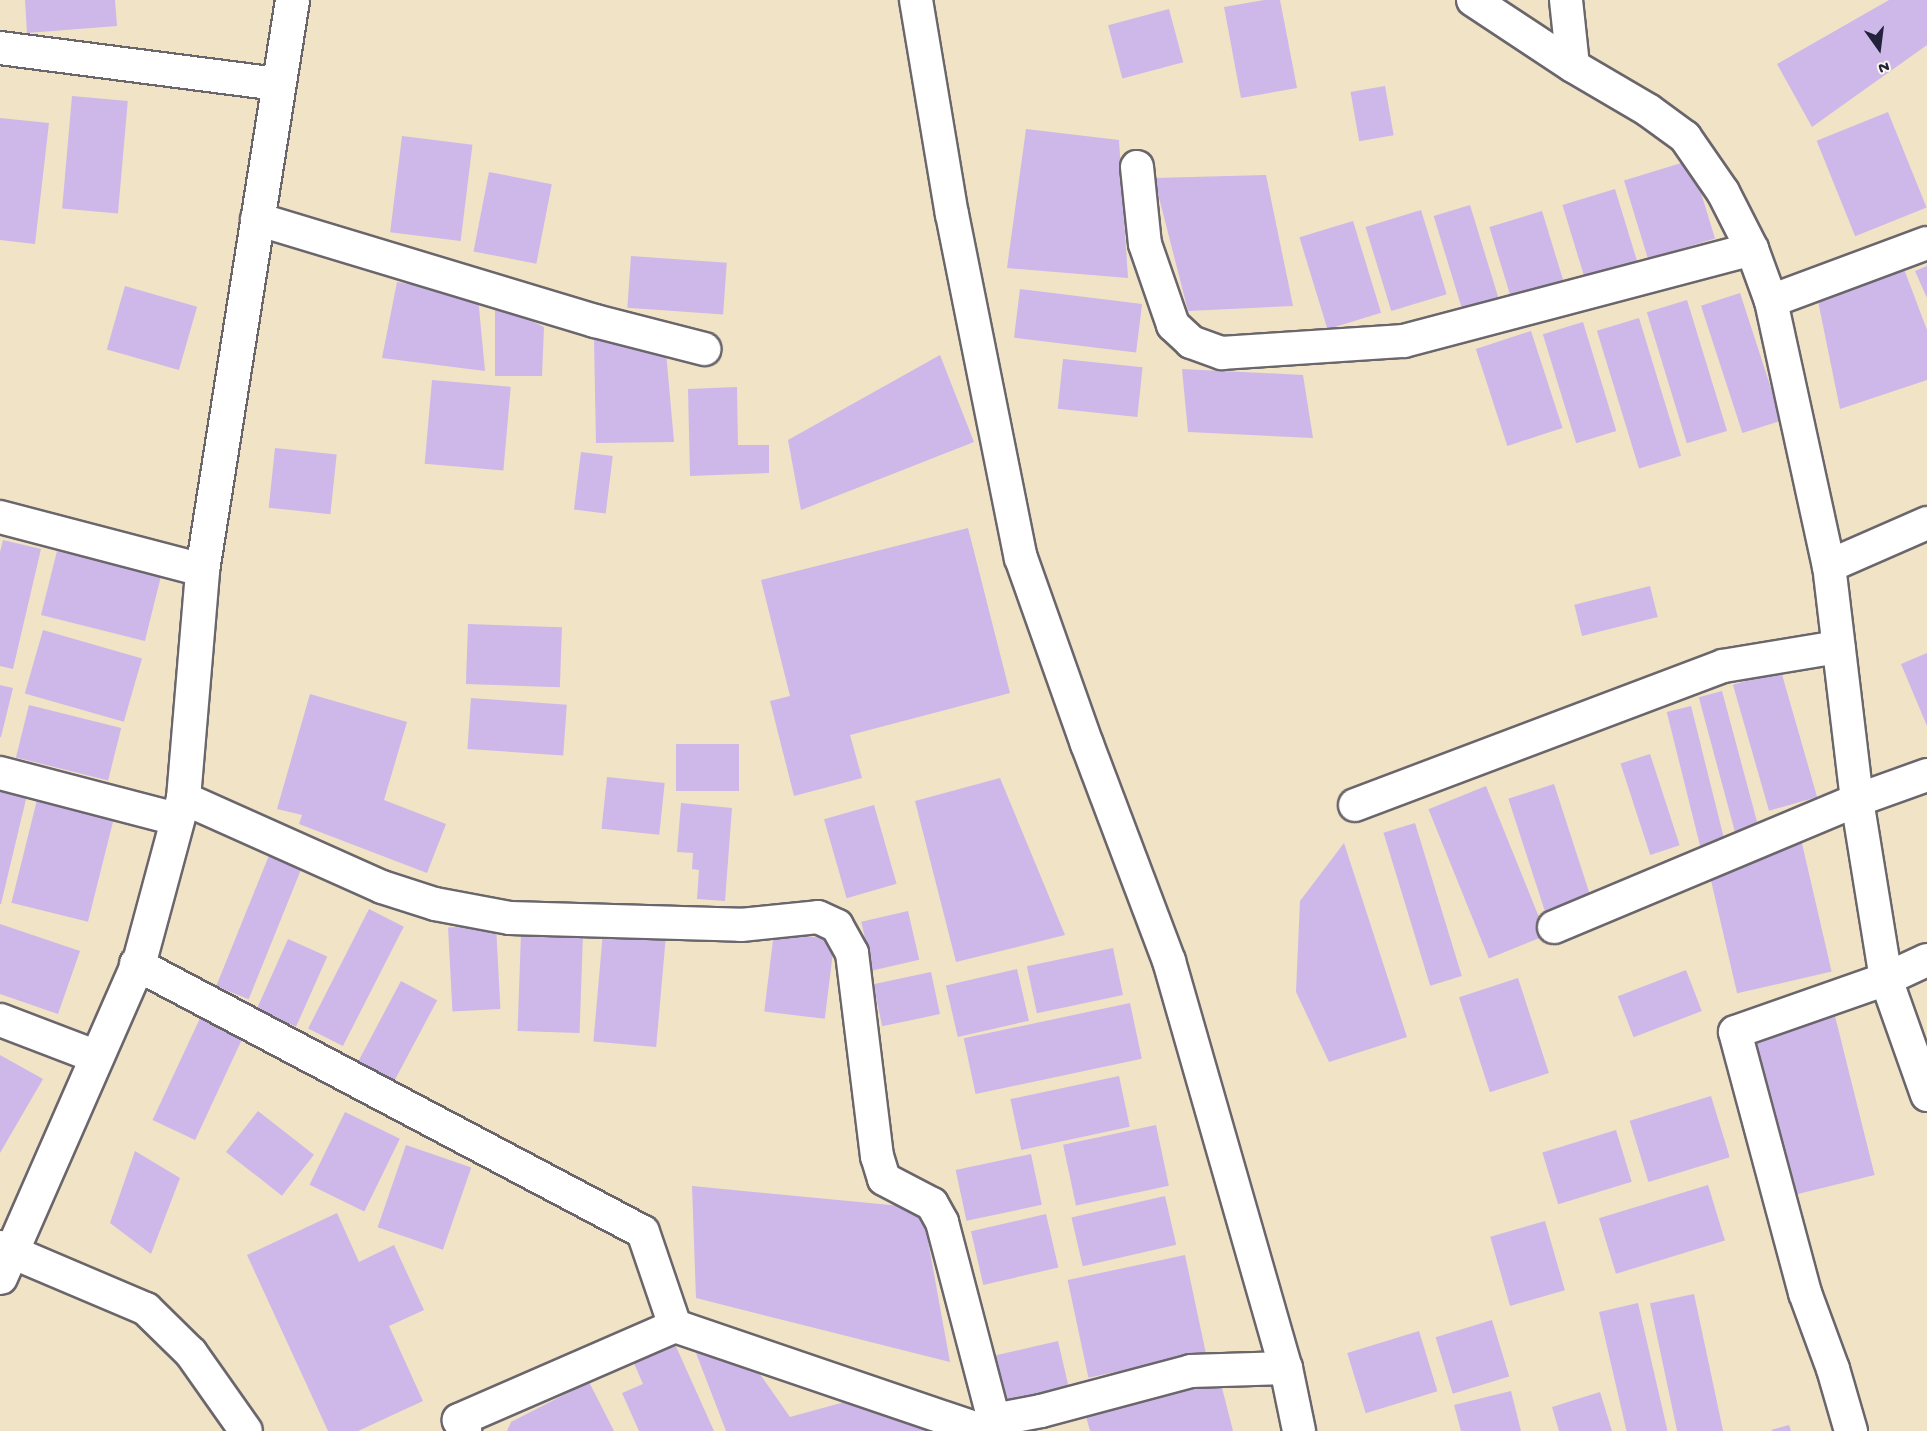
<!DOCTYPE html>
<html>
<head>
<meta charset="utf-8">
<style>
	body { margin:0 }
	#map { position:relative; width:1927px; height:1431px; overflow:hidden; background:#f1e3c6; font-family:"Gochi Hand",sans-serif }
	div>[style] { position:absolute }
	[style*='--x'] { left:calc(var(--x)*1px); top:calc(var(--y)*1px); width:calc(var(--w)*1px); rotate:calc(var(--a)*1deg) }
	.building>* { inset:0; background:#cdb8e9; transform-origin:0 0 }
	.roads { filter:drop-shadow(2px 0 #6a666c) drop-shadow(-2px 0 #6a666c) drop-shadow(0 2px #6a666c) drop-shadow(0 -2px #6a666c) }
	.minor>* { height:32px; margin:-16px; padding:0 16px; transform-origin:16px; border-radius:16px; background:#fff }
	.tertiary>* { height:33px; margin:-16.5px; padding:0 16.5px; transform-origin:16.5px; border-radius:16.5px; background:#fff }
	span { translate:-50% -50%; white-space:nowrap; text-align:center; line-height:1.15; -webkit-text-stroke:4.5px #fbf7ec; paint-order:stroke }
	.north { position:absolute; left:1849px; top:18px; width:60px; height:60px; -webkit-text-stroke:4px #fbf7ec; paint-order:stroke; rotate:166deg; font-size:16px; font-weight:700; line-height:24px; text-align:center; color:#22223b }
	.north::after { content:''; display:block; margin:auto; width:21px; height:27px; background:#22223b; clip-path:polygon(50% 0,100% 100%,50% 72%,0 100%) }
</style>
</head>
<body>
<div id="map">
	<div class="building">
		<i style="clip-path:polygon(25px 0,115px 0,117px 26px,27px 33px)"></i>
		<i style="clip-path:polygon(1264px 0,1280px 0,1297px 88px,1241px 98px,1224px 7px)"></i>
		<i style="clip-path:polygon(1889px 0,1927px 0,1927px 45px,1812px 127px,1777px 64px)"></i>
		<i style="left:1169px;top:9px;width:55px;height:63px;rotate:75deg"></i>
		<i style="left:1385px;top:86px;width:50px;height:35px;rotate:80deg"></i>
		<i style="left:72px;top:96px;width:56px;height:113px;rotate:5deg"></i>
		<i style="left:1888px;top:112px;width:103px;height:77px;rotate:68deg"></i>
		<i style="clip-path:polygon(0 118px,49px 123px,35px 244px,0 240px)"></i>
		<i style="clip-path:polygon(1026px 129px,1119px 140px,1128px 278px,1007px 268px)"></i>
		<i style="left:402px;top:136px;width:71px;height:97px;rotate:7deg"></i>
		<i style="left:1691px;top:160px;width:82px;height:70px;rotate:73deg"></i>
		<i style="left:489px;top:172px;width:64px;height:81px;rotate:11deg"></i>
		<i style="clip-path:polygon(1266px 175px,1293px 306px,1188px 311px,1154px 178px)"></i>
		<i style="left:1615px;top:189px;width:79px;height:55px;rotate:73deg"></i>
		<i style="left:1470px;top:205px;width:107px;height:38px;rotate:73deg"></i>
		<i style="left:1421px;top:210px;width:88px;height:58px;rotate:73deg"></i>
		<i style="left:1542px;top:211px;width:78px;height:55px;rotate:73deg"></i>
		<i style="left:1353px;top:221px;width:96px;height:56px;rotate:73deg"></i>
		<i style="left:631px;top:256px;width:96px;height:52px;rotate:4deg"></i>
		<i style="clip-path:polygon(1927px 266px,1927px 298px,1915px 271px)"></i>
		<i style="clip-path:polygon(1904px 269px,1927px 330px,1927px 380px,1840px 409px,1818px 301px)"></i>
		<i style="clip-path:polygon(397px 282px,478px 297px,485px 371px,382px 358px)"></i>
		<i style="left:125px;top:286px;width:75px;height:66px;rotate:16deg"></i>
		<i style="left:1020px;top:289px;width:123px;height:49px;rotate:7deg"></i>
		<i style="left:1740px;top:293px;width:134px;height:41px;rotate:72deg"></i>
		<i style="left:1687px;top:300px;width:137px;height:42px;rotate:73deg"></i>
		<i style="clip-path:polygon(495px 302px,544px 327px,542px 376px,495px 376px)"></i>
		<i style="left:1639px;top:318px;width:144px;height:44px;rotate:73deg"></i>
		<i style="left:1583px;top:322px;width:114px;height:42px;rotate:73deg"></i>
		<i style="left:1531px;top:331px;width:102px;height:58px;rotate:72deg"></i>
		<i style="clip-path:polygon(594px 339px,666px 352px,674px 442px,596px 443px)"></i>
		<i style="clip-path:polygon(940px 355px,974px 442px,801px 510px,788px 440px)"></i>
		<i style="left:1063px;top:359px;width:80px;height:50px;rotate:6deg"></i>
		<i style="clip-path:polygon(1182px 369px,1303px 375px,1313px 438px,1188px 432px)"></i>
		<i style="left:432px;top:380px;width:79px;height:84px;rotate:5deg"></i>
		<i style="clip-path:polygon(737px 387px,738px 445px,769px 445px,769px 473px,690px 476px,688px 389px)"></i>
		<i style="left:275px;top:448px;width:62px;height:60px;rotate:6deg"></i>
		<i style="left:581px;top:452px;width:32px;height:58px;rotate:7deg"></i>
		<i style="clip-path:polygon(968px 528px,1010px 693px,850px 735px,862px 778px,794px 796px,770px 701px,790px 696px,761px 580px)"></i>
		<i style="clip-path:polygon(3px 540px,41px 549px,13px 669px,0 666px,0 552px)"></i>
		<i style="left:57px;top:551px;width:107px;height:66px;rotate:14deg"></i>
		<i style="left:1650px;top:586px;width:32px;height:78px;rotate:76deg"></i>
		<i style="left:468px;top:624px;width:94px;height:60px;rotate:2deg"></i>
		<i style="left:43px;top:630px;width:103px;height:66px;rotate:16deg"></i>
		<i style="clip-path:polygon(1927px 653px,1927px 726px,1901px 664px)"></i>
		<i style="left:1781px;top:671px;width:131px;height:50px;rotate:74deg"></i>
		<i style="clip-path:polygon(0 685px,13px 688px,1px 737px,0 737px)"></i>
		<i style="left:1722px;top:691px;width:142px;height:24px;rotate:75deg"></i>
		<i style="clip-path:polygon(310px 694px,407px 722px,384px 800px,446px 824px,427px 873px,299px 824px,302px 815px,277px 809px)"></i>
		<i style="left:471px;top:698px;width:96px;height:51px;rotate:4deg"></i>
		<i style="left:29px;top:705px;width:95px;height:54px;rotate:14deg"></i>
		<i style="left:1691px;top:706px;width:138px;height:25px;rotate:76deg"></i>
		<i style="left:676px;top:744px;width:63px;height:47px"></i>
		<i style="left:1650px;top:754px;width:96px;height:31px;rotate:72deg"></i>
		<i style="left:607px;top:777px;width:58px;height:52px;rotate:6deg"></i>
		<i style="clip-path:polygon(1000px 778px,1065px 935px,956px 962px,915px 801px)"></i>
		<i style="left:1554px;top:784px;width:118px;height:48px;rotate:72deg"></i>
		<i style="left:1486px;top:786px;width:161px;height:62px;rotate:68deg"></i>
		<i style="clip-path:polygon(0 789px,27px 795px,1px 904px,0 904px)"></i>
		<i style="left:38px;top:796px;width:79px;height:110px;rotate:14deg"></i>
		<i style="clip-path:polygon(681px 803px,732px 808px,725px 901px,697px 899px,699px 870px,692px 869px,693px 853px,677px 852px)"></i>
		<i style="left:874px;top:805px;width:82px;height:52px;rotate:74deg"></i>
		<i style="left:1415px;top:823px;width:160px;height:33px;rotate:73deg"></i>
		<i style="left:1801px;top:839px;width:136px;height:97px;rotate:77deg"></i>
		<i style="clip-path:polygon(1344px 843px,1407px 1037px,1329px 1062px,1296px 992px,1300px 901px)"></i>
		<i style="left:272px;top:848px;width:35px;height:149px;rotate:22deg"></i>
		<i style="left:369px;top:909px;width:39px;height:134px;rotate:27deg"></i>
		<i style="left:908px;top:911px;width:50px;height:48px;rotate:77deg"></i>
		<i style="clip-path:polygon(0 924px,80px 951px,58px 1014px,0 994px)"></i>
		<i style="left:496px;top:925px;width:84px;height:48px;rotate:87deg"></i>
		<i style="left:603px;top:932px;width:63px;height:110px;rotate:5deg"></i>
		<i style="left:774px;top:932px;width:61px;height:80px;rotate:7deg"></i>
		<i style="left:521px;top:933px;width:62px;height:98px;rotate:2deg"></i>
		<i style="left:288px;top:939px;width:43px;height:77px;rotate:24deg"></i>
		<i style="left:1113px;top:948px;width:48px;height:88px;rotate:78deg"></i>
		<i style="left:1017px;top:969px;width:53px;height:73px;rotate:77deg"></i>
		<i style="left:1686px;top:970px;width:44px;height:73px;rotate:69deg"></i>
		<i style="left:931px;top:972px;width:43px;height:59px;rotate:78deg"></i>
		<i style="left:1518px;top:978px;width:100px;height:62px;rotate:72deg"></i>
		<i style="left:401px;top:981px;width:41px;height:92px;rotate:28deg"></i>
		<i style="left:1130px;top:1003px;width:57px;height:170px;rotate:78deg"></i>
		<i style="left:1833px;top:1008px;width:172px;height:83px;rotate:76deg"></i>
		<i style="left:202px;top:1014px;width:47px;height:117px;rotate:25deg"></i>
		<i style="clip-path:polygon(0 1055px,43px 1079px,0 1153px)"></i>
		<i style="left:1119px;top:1076px;width:52px;height:111px;rotate:78deg"></i>
		<i style="left:1711px;top:1096px;width:64px;height:85px;rotate:73deg"></i>
		<i style="left:258px;top:1111px;width:71px;height:52px;rotate:38deg"></i>
		<i style="left:345px;top:1112px;width:61px;height:81px;rotate:26deg"></i>
		<i style="left:1156px;top:1125px;width:62px;height:95px;rotate:78deg"></i>
		<i style="left:1616px;top:1130px;width:54px;height:77px;rotate:73deg"></i>
		<i style="left:406px;top:1145px;width:69px;height:87px;rotate:19deg"></i>
		<i style="clip-path:polygon(135px 1151px,180px 1178px,151px 1254px,110px 1223px)"></i>
		<i style="left:1031px;top:1154px;width:52px;height:77px;rotate:78deg"></i>
		<i style="left:1708px;top:1185px;width:58px;height:114px;rotate:73deg"></i>
		<i style="clip-path:polygon(692px 1186px,922px 1208px,950px 1362px,696px 1298px)"></i>
		<i style="left:1165px;top:1196px;width:50px;height:96px;rotate:77deg"></i>
		<i style="clip-path:polygon(337px 1213px,359px 1262px,394px 1245px,424px 1310px,389px 1326px,423px 1401px,358px 1431px,328px 1431px,247px 1255px)"></i>
		<i style="left:1046px;top:1214px;width:55px;height:77px;rotate:77deg"></i>
		<i style="left:1545px;top:1221px;width:72px;height:57px;rotate:74deg"></i>
		<i style="left:1185px;top:1255px;width:100px;height:120px;rotate:78deg"></i>
		<i style="left:1694px;top:1294px;width:140px;height:45px;rotate:78deg"></i>
		<i style="left:1638px;top:1303px;width:131px;height:40px;rotate:77deg"></i>
		<i style="left:1492px;top:1320px;width:59px;height:59px;rotate:73deg"></i>
		<i style="left:1419px;top:1331px;width:63px;height:75px;rotate:73deg"></i>
		<i style="left:1058px;top:1341px;width:54px;height:66px;rotate:77deg"></i>
		<i style="clip-path:polygon(674px 1342px,714px 1431px,639px 1431px,622px 1393px,643px 1384px,633px 1361px)"></i>
		<i style="clip-path:polygon(696px 1353px,750px 1360px,790px 1417px,859px 1398px,940px 1431px,726px 1431px)"></i>
		<i style="clip-path:polygon(1219px 1376px,1233px 1431px,1090px 1431px,1084px 1409px)"></i>
		<i style="clip-path:polygon(589px 1382px,614px 1431px,507px 1431px,511px 1422px)"></i>
		<i style="clip-path:polygon(1511px 1391px,1521px 1431px,1461px 1431px,1454px 1405px)"></i>
		<i style="clip-path:polygon(1600px 1392px,1612px 1431px,1559px 1431px,1552px 1407px)"></i>
		<i style="clip-path:polygon(1789px 1425px,1791px 1431px,1772px 1431px,1771px 1430px)"></i>
	</div>
	<div class="roads">
		<div class="minor">
			<i style="--x:916;--y:0;--w:217;--a:80.5"></i>
			<i style="--x:952;--y:214;--w:351;--a:78.7"></i>
			<i style="--x:1021;--y:558;--w:197;--a:70.5"></i>
			<i style="--x:1087;--y:744;--w:232;--a:69.3"></i>
			<i style="--x:1169;--y:961;--w:423;--a:74"></i>
			<i style="--x:1286;--y:1368;--w:64;--a:78.3"></i>
			<i style="--x:1473;--y:0;--w:120;--a:33.4"></i>
			<i style="--x:1573;--y:66;--w:87;--a:30.4"></i>
			<i style="--x:1648;--y:110;--w:46;--a:36.1"></i>
			<i style="--x:1685;--y:137;--w:67;--a:55.4"></i>
			<i style="--x:1723;--y:192;--w:64;--a:63"></i>
			<i style="--x:1752;--y:249;--w:55;--a:69.9"></i>
			<i style="--x:1771;--y:301;--w:166;--a:-20.4"></i>
			<i style="--x:1566;--y:0;--w:66;--a:83.9"></i>
			<i style="--x:0;--y:48;--w:280;--a:7.4"></i>
			<i style="--x:1137;--y:167;--w:77;--a:84.1"></i>
			<i style="--x:1145;--y:244;--w:86;--a:70.9"></i>
			<i style="--x:1173;--y:325;--w:25;--a:43"></i>
			<i style="--x:1191;--y:342;--w:33;--a:20"></i>
			<i style="--x:1222;--y:353;--w:182;--a:-3.8"></i>
			<i style="--x:1404;--y:341;--w:360;--a:-14.8"></i>
			<i style="--x:257;--y:219;--w:353;--a:16.8"></i>
			<i style="--x:595;--y:321;--w:113;--a:14.4"></i>
			<i style="--x:1771;--y:301;--w:271;--a:77.7"></i>
			<i style="--x:0;--y:517;--w:209;--a:14.7"></i>
			<i style="--x:0;--y:773;--w:183;--a:14.6"></i>
			<i style="--x:1927;--y:775;--w:74;--a:160.3"></i>
			<i style="--x:1857;--y:800;--w:181;--a:80.8"></i>
			<i style="--x:1886;--y:979;--w:123;--a:70.5"></i>
			<i style="--x:183;--y:798;--w:218;--a:24.1"></i>
			<i style="--x:382;--y:887;--w:56;--a:17.8"></i>
			<i style="--x:435;--y:904;--w:76;--a:10.6"></i>
			<i style="--x:510;--y:918;--w:231;--a:1.7"></i>
			<i style="--x:741;--y:925;--w:77;--a:-5.9"></i>
			<i style="--x:818;--y:917;--w:21;--a:25"></i>
			<i style="--x:837;--y:926;--w:31;--a:61"></i>
			<i style="--x:852;--y:953;--w:205;--a:83"></i>
			<i style="--x:877;--y:1156;--w:24;--a:73"></i>
			<i style="--x:884;--y:1179;--w:54;--a:27.5"></i>
			<i style="--x:932;--y:1204;--w:21;--a:61"></i>
			<i style="--x:942;--y:1222;--w:205;--a:75.3"></i>
			<i style="--x:994;--y:1420;--w:48;--a:-10.8"></i>
			<i style="--x:1041;--y:1411;--w:155;--a:-14.9"></i>
			<i style="--x:1191;--y:1371;--w:95;--a:-1.8"></i>
			<i style="--x:1355;--y:805;--w:393;--a:-20.7"></i>
			<i style="--x:1723;--y:666;--w:117;--a:-9.4"></i>
			<i style="--x:1554;--y:927;--w:329;--a:-22.7"></i>
			<i style="--x:1857;--y:800;--w:236;--a:-96.8"></i>
			<i style="--x:1829;--y:566;--w:107;--a:-23.7"></i>
			<i style="--x:136;--y:964;--w:573;--a:27.86"></i>
			<i style="--x:643;--y:1232;--w:99;--a:71.2"></i>
			<i style="--x:675;--y:1326;--w:236;--a:156.5"></i>
			<i style="--x:459;--y:1420;--w:13;--a:61"></i>
			<i style="--x:0;--y:1020;--w:104;--a:20.9"></i>
			<i style="--x:0;--y:1247;--w:159;--a:23"></i>
			<i style="--x:146;--y:1309;--w:63;--a:44.4"></i>
			<i style="--x:191;--y:1353;--w:95;--a:54.8"></i>
			<i style="--x:675;--y:1326;--w:325;--a:18.8"></i>
			<i style="--x:1851;--y:1431;--w:65;--a:-106.2"></i>
			<i style="--x:1833;--y:1369;--w:81;--a:-110.2"></i>
			<i style="--x:1805;--y:1293;--w:270;--a:-105"></i>
			<i style="--x:1735;--y:1032;--w:160;--a:-19.3"></i>
			<i style="--x:1886;--y:979;--w:45;--a:-24.9"></i>
		</div>
		<div class="tertiary">
			<i style="--x:0;--y:1277;--w:345;--a:-66.3"></i>
			<i style="--x:139;--y:961;--w:169;--a:-74.9"></i>
			<i style="--x:183;--y:798;--w:229;--a:-85.2"></i>
			<i style="--x:202;--y:570;--w:577;--a:-81.03"></i>
		</div>
	</div>
	<div class="north">N</div>
</div>
</body>
</html>
